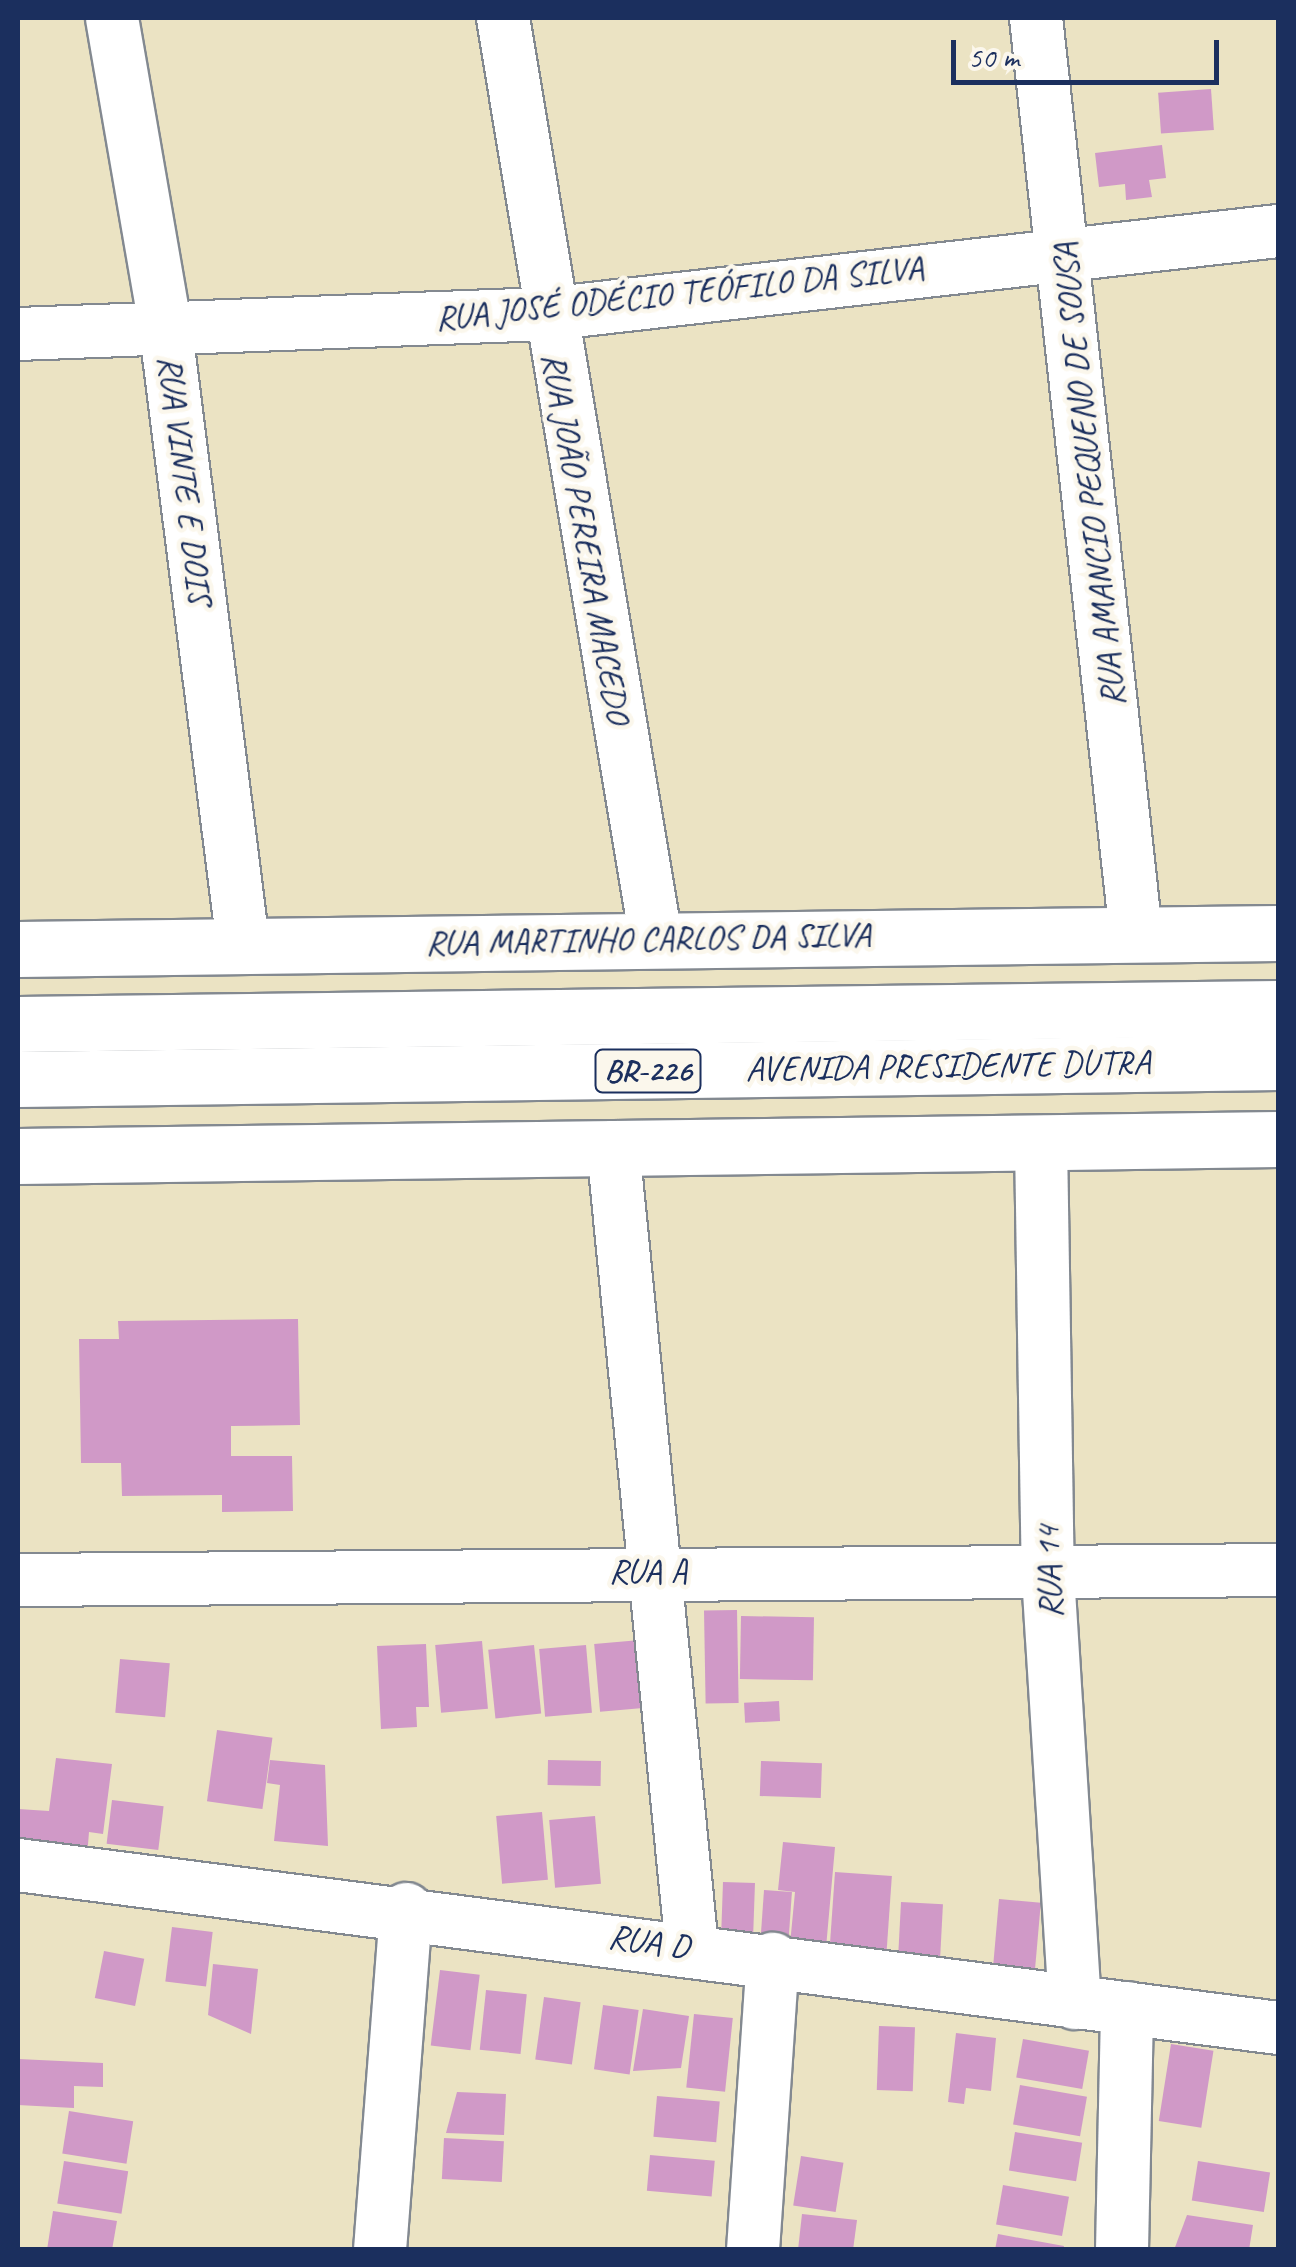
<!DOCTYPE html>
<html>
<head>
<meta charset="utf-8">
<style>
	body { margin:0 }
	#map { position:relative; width:1296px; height:2267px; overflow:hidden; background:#ebe3c3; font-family:Caveat,sans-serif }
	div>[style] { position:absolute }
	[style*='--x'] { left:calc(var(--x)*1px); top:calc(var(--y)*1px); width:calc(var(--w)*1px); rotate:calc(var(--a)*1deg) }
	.building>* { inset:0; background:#d099c7; transform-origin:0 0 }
	.roads { filter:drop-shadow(2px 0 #838990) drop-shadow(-2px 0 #838990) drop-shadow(0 2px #838990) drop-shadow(0 -2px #838990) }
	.minor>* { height:52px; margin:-26px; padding:0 26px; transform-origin:26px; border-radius:26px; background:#fff }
	.major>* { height:55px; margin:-27.5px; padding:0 27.5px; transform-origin:27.5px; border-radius:27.5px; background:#fff }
	.highway>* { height:55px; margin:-27.5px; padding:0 27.5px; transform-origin:27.5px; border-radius:27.5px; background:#fff }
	span { translate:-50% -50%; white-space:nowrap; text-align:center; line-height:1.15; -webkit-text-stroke:9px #fbf7ec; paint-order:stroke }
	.shield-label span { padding:2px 8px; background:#fbf7ec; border:2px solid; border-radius:8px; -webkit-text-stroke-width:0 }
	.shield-label { font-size:32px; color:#1b2f5e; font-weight:700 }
	.street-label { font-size:35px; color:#1b2f5e }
	.frame { position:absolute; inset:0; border:20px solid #1b2f5e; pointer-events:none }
	.scale { position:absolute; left:951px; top:40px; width:268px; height:45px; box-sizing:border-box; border:5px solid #1b2f5e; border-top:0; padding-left:12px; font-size:30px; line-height:35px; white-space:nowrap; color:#1b2f5e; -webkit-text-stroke:8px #fbf7ec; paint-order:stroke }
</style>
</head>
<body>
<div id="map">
	<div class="building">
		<i style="left:1211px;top:89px;width:41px;height:53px;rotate:86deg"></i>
		<i style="clip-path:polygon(1162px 145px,1166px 178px,1149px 180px,1152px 197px,1126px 200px,1125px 184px,1099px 187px,1095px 153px)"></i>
		<i style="clip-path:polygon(298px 1319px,300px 1425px,231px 1426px,231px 1456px,292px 1456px,293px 1511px,222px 1512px,222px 1495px,122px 1496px,121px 1463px,81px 1463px,79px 1339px,119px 1339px,118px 1321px)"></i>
		<i style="left:737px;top:1610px;width:93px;height:33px;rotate:89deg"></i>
		<i style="left:741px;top:1616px;width:73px;height:63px;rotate:1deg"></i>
		<i style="left:640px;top:1640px;width:68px;height:46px;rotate:85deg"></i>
		<i style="left:482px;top:1641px;width:68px;height:47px;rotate:85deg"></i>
		<i style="clip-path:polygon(426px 1644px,429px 1707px,416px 1707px,417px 1727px,381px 1729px,377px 1646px)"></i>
		<i style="left:534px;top:1645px;width:69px;height:46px;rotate:84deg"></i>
		<i style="left:586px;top:1645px;width:68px;height:47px;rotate:85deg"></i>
		<i style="left:120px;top:1659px;width:50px;height:54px;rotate:5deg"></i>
		<i style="left:779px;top:1701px;width:20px;height:35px;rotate:87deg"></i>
		<i style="left:217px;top:1730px;width:56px;height:72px;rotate:8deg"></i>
		<i style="clip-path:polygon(56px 1758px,112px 1764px,103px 1834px,89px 1832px,87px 1857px,18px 1848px,18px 1809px,49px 1811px)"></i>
		<i style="clip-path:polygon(270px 1760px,325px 1765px,328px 1846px,274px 1841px,280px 1785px,267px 1783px)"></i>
		<i style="left:548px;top:1760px;width:53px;height:25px;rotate:1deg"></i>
		<i style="left:761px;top:1761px;width:61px;height:35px;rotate:2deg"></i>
		<i style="left:112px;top:1800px;width:52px;height:44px;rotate:7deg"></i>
		<i style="left:542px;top:1812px;width:68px;height:46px;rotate:85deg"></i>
		<i style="left:595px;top:1816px;width:68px;height:46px;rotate:85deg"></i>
		<i style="clip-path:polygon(783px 1842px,835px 1847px,825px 1959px,789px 1955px,795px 1892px,778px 1890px)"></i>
		<i style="left:835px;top:1872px;width:57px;height:82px;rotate:4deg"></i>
		<i style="left:723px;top:1882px;width:32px;height:61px;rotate:2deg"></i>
		<i style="left:764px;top:1890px;width:28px;height:55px;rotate:4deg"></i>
		<i style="left:999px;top:1899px;width:42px;height:81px;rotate:5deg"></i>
		<i style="left:901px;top:1902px;width:42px;height:60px;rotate:3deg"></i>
		<i style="left:172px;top:1927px;width:41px;height:55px;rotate:7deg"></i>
		<i style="left:104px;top:1951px;width:41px;height:48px;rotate:11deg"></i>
		<i style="clip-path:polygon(213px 1964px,258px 1969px,251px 2034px,208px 2015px)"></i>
		<i style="left:440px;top:1970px;width:40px;height:76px;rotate:7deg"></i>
		<i style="left:486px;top:1990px;width:41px;height:60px;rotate:6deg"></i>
		<i style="left:544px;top:1997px;width:37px;height:63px;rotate:8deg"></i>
		<i style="left:603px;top:2005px;width:36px;height:65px;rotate:8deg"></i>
		<i style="clip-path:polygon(643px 2009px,689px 2016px,681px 2068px,633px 2071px)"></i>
		<i style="left:694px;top:2014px;width:39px;height:74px;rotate:6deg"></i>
		<i style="left:879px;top:2026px;width:36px;height:64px;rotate:2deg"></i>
		<i style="clip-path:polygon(956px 2033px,996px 2038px,991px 2091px,966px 2088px,964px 2104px,948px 2102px)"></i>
		<i style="left:1023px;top:2039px;width:67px;height:39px;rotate:10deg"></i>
		<i style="left:1171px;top:2044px;width:43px;height:78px;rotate:9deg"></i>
		<i style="clip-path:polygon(18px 2059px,103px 2063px,103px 2087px,74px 2086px,74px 2108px,18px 2105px)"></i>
		<i style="left:1020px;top:2085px;width:68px;height:40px;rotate:10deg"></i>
		<i style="clip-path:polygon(457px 2092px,506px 2094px,504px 2135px,446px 2133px)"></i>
		<i style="left:657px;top:2096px;width:63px;height:41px;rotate:5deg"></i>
		<i style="left:69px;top:2111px;width:65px;height:43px;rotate:9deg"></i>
		<i style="left:1015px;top:2132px;width:68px;height:39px;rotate:9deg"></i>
		<i style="left:444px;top:2138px;width:60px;height:41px;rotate:3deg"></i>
		<i style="left:650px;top:2155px;width:65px;height:36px;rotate:5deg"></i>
		<i style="left:801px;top:2156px;width:43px;height:50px;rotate:9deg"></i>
		<i style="left:64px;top:2161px;width:65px;height:43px;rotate:9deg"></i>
		<i style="left:1198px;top:2161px;width:73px;height:40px;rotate:9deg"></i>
		<i style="left:1003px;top:2185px;width:67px;height:40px;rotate:10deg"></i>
		<i style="clip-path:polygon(53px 2211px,117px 2221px,112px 2250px,47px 2250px)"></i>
		<i style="clip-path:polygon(802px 2214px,857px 2220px,853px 2250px,798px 2250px)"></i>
		<i style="clip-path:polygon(1187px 2215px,1253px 2225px,1249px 2250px,1174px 2250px)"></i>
		<i style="clip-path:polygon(998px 2234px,1064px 2246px,1063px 2250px,995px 2250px)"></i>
	</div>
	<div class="roads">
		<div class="minor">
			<i style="--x:112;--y:18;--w:319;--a:80.2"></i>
			<i style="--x:166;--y:332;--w:617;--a:82.83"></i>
			<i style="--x:503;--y:18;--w:934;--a:80.57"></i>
			<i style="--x:1036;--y:18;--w:921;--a:83.77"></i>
			<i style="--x:18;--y:334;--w:529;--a:-2.17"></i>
			<i style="--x:547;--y:314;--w:736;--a:-6.48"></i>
			<i style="--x:1041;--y:1142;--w:433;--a:89.1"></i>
			<i style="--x:1048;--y:1575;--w:429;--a:86.4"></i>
			<i style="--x:613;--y:1147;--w:805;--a:84.37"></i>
			<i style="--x:18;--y:1580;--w:1260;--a:-0.45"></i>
			<i style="--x:18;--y:1865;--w:1270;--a:7.37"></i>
			<i style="--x:380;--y:2250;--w:342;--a:-85.6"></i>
			<i style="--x:753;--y:2250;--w:292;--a:-86.1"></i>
			<i style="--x:1122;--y:2250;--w:242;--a:-88.8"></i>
		</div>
		<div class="major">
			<i style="--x:18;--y:949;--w:1260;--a:-0.73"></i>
			<i style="--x:18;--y:1156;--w:1260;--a:-0.77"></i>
		</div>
		<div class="highway">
			<i style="--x:18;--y:1024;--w:1260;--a:-0.73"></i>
			<i style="--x:18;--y:1079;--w:1260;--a:-0.77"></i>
		</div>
	</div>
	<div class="shield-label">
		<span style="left:648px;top:1071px">BR-226</span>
	</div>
	<div class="street-label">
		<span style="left:679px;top:293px;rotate:-6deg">RUA JOSÉ ODÉCIO TEÓFILO DA SILVA</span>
		<span style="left:1089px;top:475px;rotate:-96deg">RUA AMANCIO PEQUENO DE SOUSA</span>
		<span style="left:185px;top:480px;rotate:83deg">RUA VINTE E DOIS</span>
		<span style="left:586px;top:538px;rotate:80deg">RUA JOÃO PEREIRA MACEDO</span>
		<span style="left:648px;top:939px;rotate:-1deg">RUA MARTINHO CARLOS DA SILVA</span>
		<span style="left:948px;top:1066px;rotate:-1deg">AVENIDA PRESIDENTE DUTRA</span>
		<span style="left:648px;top:1571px">RUA A</span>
		<span style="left:1049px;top:1572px;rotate:-92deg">RUA 14</span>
		<span style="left:649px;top:1942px;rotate:8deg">RUA D</span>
	</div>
	<div class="frame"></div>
	<div class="scale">50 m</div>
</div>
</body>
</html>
